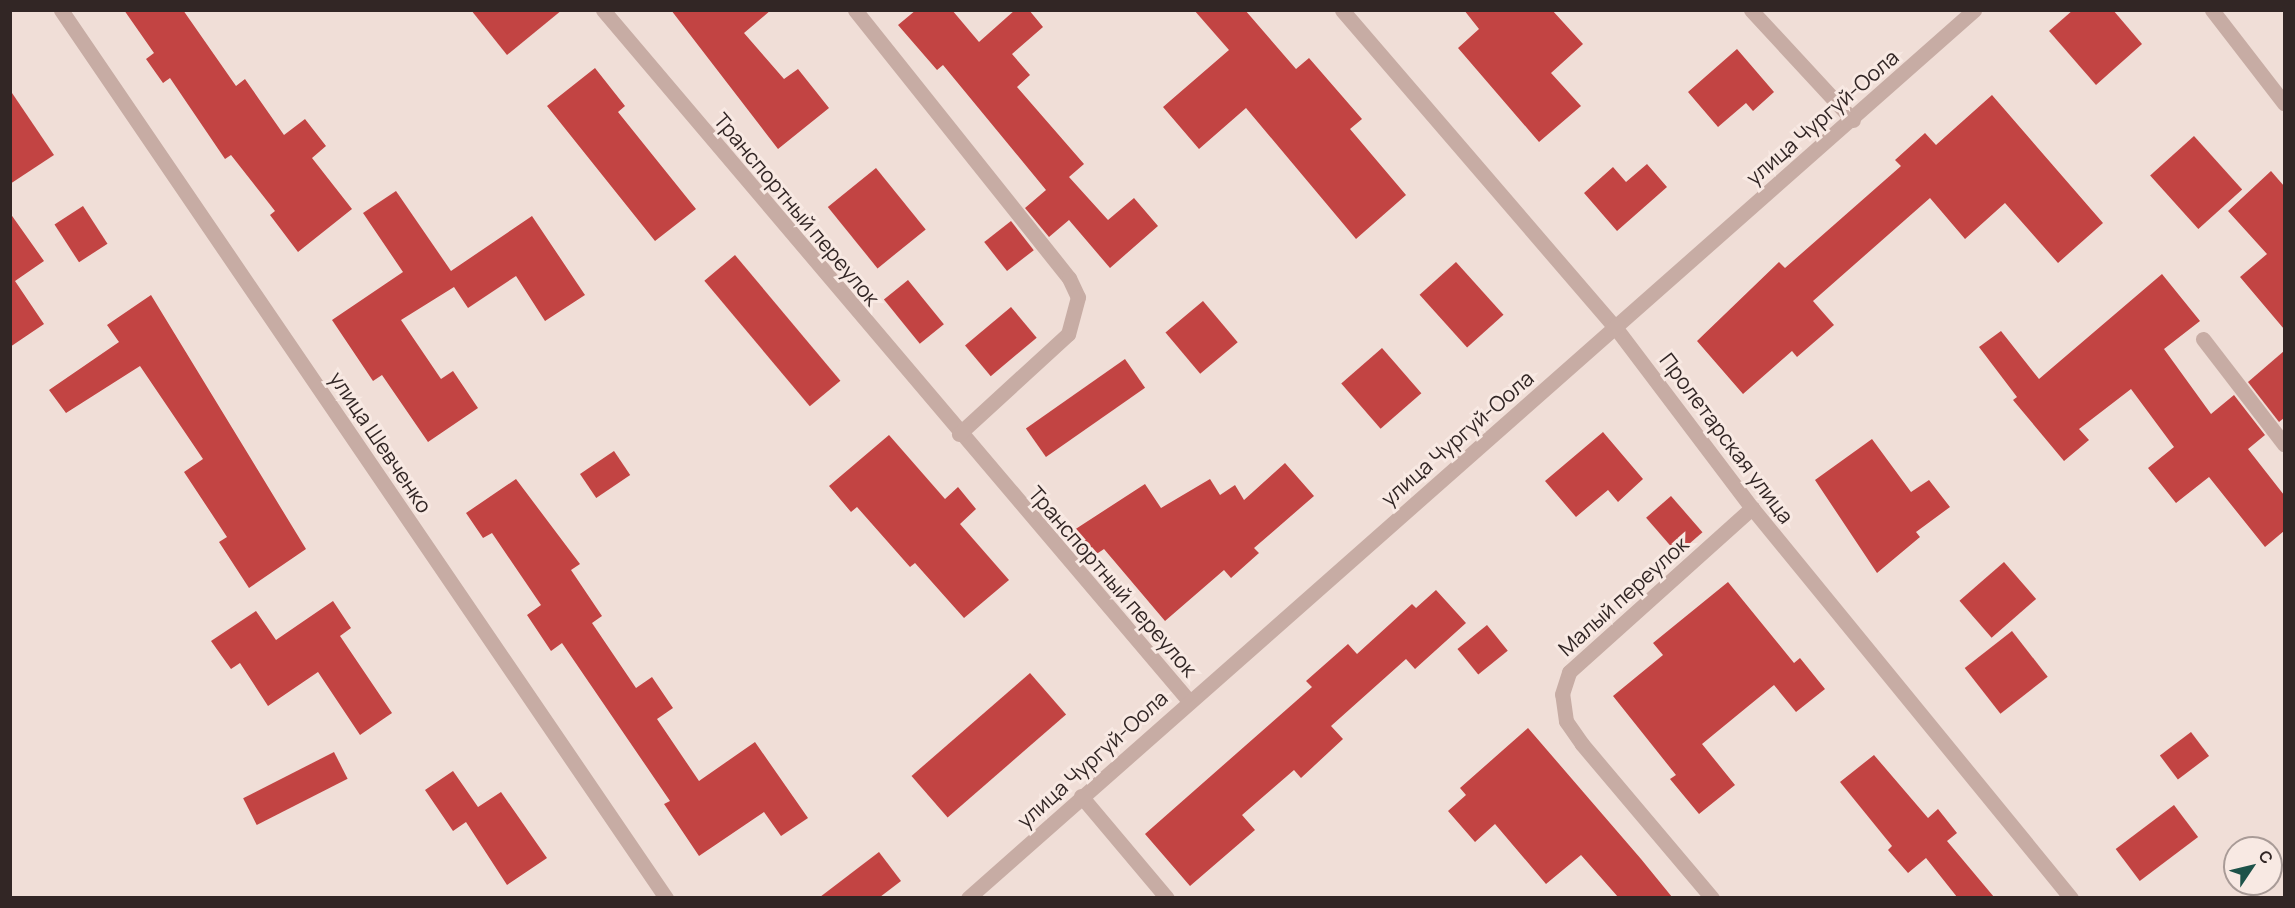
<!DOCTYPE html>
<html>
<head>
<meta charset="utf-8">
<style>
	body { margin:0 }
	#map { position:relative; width:2295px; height:908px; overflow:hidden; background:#f0ded7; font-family:Manrope,sans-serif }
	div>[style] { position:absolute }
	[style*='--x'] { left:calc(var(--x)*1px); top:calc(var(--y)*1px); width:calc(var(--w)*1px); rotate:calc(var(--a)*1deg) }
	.building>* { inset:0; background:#c24443; transform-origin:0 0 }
	.service>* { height:15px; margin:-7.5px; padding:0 7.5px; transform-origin:7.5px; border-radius:7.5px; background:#c7aca4 }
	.minor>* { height:15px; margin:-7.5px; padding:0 7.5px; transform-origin:7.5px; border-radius:7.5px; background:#c7aca4 }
	.tertiary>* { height:15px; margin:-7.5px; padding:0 7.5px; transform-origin:7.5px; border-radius:7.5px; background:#c7aca4 }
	span { translate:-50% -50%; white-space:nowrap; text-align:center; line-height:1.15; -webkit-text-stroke:6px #f8e9e3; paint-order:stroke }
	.street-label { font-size:21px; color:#322625 }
	.frame { position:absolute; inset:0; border:12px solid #322625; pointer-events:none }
	.north { position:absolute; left:2223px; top:836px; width:60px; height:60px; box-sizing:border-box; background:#f8e9e3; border:2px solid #a99b97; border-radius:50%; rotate:55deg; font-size:16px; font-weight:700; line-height:24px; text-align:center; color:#322625 }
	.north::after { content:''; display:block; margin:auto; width:21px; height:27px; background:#1d5249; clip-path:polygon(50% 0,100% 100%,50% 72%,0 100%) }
</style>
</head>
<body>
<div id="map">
	<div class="building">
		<i style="clip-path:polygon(124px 10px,183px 10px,236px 86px,245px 79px,284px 135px,305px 119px,326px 146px,312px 158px,352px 209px,298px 252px,270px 215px,275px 211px,231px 155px,225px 159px,170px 78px,163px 83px,146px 59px,154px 53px)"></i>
		<i style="clip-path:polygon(471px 10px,562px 10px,507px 55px)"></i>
		<i style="clip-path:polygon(671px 10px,771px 10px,744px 33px,784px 79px,798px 69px,829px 108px,778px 149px)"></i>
		<i style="clip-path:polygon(916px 10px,952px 10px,979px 42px,1015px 10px,1029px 10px,1043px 27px,1012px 54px,1030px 75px,1017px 87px,1084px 164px,1069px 177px,1108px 220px,1134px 198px,1158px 226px,1110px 268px,1069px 220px,1049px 237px,1025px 208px,1046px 190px,943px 65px,937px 70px,898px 25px)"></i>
		<i style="clip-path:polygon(1194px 10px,1245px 10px,1296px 69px,1309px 58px,1362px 119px,1350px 129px,1406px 195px,1356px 239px,1246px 108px,1199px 149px,1163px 107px,1229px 50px)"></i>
		<i style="clip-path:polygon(1464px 10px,1552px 10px,1583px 44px,1551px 73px,1581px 106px,1539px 142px,1458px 48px,1479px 29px)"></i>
		<i style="clip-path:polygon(2073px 10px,2113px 10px,2142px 44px,2096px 85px,2049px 31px)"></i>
		<i style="clip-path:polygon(1737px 49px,1774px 92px,1753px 111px,1746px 103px,1718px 127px,1688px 92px)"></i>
		<i style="clip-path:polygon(595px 68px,625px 106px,618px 112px,696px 209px,655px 241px,547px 106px)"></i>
		<i style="clip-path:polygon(10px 90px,54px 155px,10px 184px)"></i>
		<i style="clip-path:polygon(1992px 95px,2103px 223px,2058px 263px,2005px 203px,1965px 239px,1930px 198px,1813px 301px,1834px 325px,1797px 357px,1792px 351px,1743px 394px,1697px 341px,1779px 262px,1785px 268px,1901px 166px,1895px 160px,1925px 133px,1936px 145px)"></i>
		<i style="left:2194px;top:136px;width:72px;height:59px;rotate:48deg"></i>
		<i style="clip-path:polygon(1647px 164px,1667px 187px,1617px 231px,1584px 193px,1613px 167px,1626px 182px)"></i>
		<i style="left:876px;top:168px;width:79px;height:62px;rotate:51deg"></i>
		<i style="clip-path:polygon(2271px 171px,2284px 186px,2284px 329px,2240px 277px,2267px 254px,2228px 211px)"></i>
		<i style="clip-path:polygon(396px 191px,451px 271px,532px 216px,585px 295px,545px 321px,516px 276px,468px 308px,454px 287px,401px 320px,441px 379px,453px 371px,478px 408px,428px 442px,382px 375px,373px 381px,332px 320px,403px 272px,363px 213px)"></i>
		<i style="left:83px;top:206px;width:45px;height:34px;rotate:57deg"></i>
		<i style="clip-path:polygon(10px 213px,44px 261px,15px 281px,44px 324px,10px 347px)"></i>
		<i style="left:1011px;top:221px;width:37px;height:34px;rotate:52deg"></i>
		<i style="left:735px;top:255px;width:164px;height:40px;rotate:50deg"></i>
		<i style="left:1456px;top:262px;width:71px;height:49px;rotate:48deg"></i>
		<i style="clip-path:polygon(2162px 274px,2200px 321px,2164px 349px,2211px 414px,2234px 395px,2265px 435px,2248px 449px,2284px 495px,2284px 531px,2265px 547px,2209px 477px,2176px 503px,2148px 468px,2174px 447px,2131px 389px,2079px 429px,2089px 440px,2064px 461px,2013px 400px,2017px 397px,1979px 347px,2001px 331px,2039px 379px)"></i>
		<i style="left:908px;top:280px;width:57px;height:31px;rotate:51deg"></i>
		<i style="clip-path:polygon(151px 295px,306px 549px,249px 588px,219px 542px,227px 537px,184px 472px,203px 459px,140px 366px,66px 413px,49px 390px,119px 342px,107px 325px)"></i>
		<i style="left:1203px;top:301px;width:54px;height:49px;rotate:50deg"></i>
		<i style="left:1011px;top:307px;width:40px;height:60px;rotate:50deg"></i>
		<i style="left:1382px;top:348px;width:60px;height:54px;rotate:49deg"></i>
		<i style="clip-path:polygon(2284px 351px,2284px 418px,2279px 422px,2248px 382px)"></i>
		<i style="left:1125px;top:359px;width:35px;height:121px;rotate:55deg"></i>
		<i style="clip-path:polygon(1603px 432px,1643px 479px,1618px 502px,1608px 490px,1576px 517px,1545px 481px)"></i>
		<i style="clip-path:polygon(889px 435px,945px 499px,958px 487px,976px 509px,960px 524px,1009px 580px,964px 618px,915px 563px,910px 567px,857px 507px,851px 512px,829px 486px)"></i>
		<i style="clip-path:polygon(1872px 439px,1911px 492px,1929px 480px,1950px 507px,1916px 532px,1920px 537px,1877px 573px,1815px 480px)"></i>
		<i style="left:614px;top:451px;width:29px;height:41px;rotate:56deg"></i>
		<i style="clip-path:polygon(1285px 463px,1314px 496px,1254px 548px,1259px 553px,1231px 578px,1224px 570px,1165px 621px,1104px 549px,1089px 559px,1071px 532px,1145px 484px,1161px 508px,1210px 479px,1220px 495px,1235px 485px,1244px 500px)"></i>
		<i style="clip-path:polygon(516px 479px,580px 564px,571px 570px,602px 616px,592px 623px,636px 688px,652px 677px,673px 708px,657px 719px,699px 781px,755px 742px,808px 818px,781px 836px,764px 812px,699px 856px,664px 804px,670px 801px,562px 643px,551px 651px,527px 615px,541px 605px,492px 533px,483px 538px,466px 513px)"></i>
		<i style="left:1671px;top:496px;width:48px;height:33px;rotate:49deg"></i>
		<i style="left:2004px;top:562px;width:49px;height:59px;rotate:49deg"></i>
		<i style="clip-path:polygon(1728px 582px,1794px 663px,1800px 658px,1825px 689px,1796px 712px,1774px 685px,1702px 744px,1735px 785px,1699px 814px,1670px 779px,1676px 775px,1613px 696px,1663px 655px,1653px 643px)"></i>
		<i style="clip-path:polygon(1436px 590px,1466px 623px,1415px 669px,1406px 659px,1331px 726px,1343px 739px,1301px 778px,1294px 770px,1242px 815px,1255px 830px,1190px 886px,1145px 834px,1312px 687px,1306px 681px,1348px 644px,1357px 654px,1412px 604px,1416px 608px)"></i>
		<i style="clip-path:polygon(333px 601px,351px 628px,340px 636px,392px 713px,360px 735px,318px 672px,268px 706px,240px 663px,231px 669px,211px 641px,256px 611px,276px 640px)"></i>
		<i style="left:1487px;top:625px;width:33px;height:38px;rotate:51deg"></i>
		<i style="left:2012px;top:631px;width:58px;height:60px;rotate:52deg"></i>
		<i style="left:1030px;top:673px;width:55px;height:157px;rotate:49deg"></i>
		<i style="clip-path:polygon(1528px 728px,1641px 859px,1672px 897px,1618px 897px,1581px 855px,1546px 884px,1495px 824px,1475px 842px,1448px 811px,1466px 795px,1460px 788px)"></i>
		<i style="left:2191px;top:732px;width:30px;height:39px;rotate:53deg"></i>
		<i style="left:334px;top:752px;width:30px;height:102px;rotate:63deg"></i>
		<i style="clip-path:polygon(1874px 755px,1928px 818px,1938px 809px,1957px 833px,1947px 841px,1994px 897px,1957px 897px,1926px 858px,1908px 873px,1888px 850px,1892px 846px,1840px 782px)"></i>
		<i style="clip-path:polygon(453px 771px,478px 807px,501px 792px,547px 858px,507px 885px,466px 822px,453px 831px,425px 790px)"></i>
		<i style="left:2174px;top:805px;width:40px;height:73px;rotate:53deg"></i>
		<i style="clip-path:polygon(879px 852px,901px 881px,880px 897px,820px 897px)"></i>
	</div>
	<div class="service">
		<i style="--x:2203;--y:339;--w:133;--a:52.4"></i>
	</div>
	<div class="minor">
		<i style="--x:603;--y:10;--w:906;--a:49.7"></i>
		<i style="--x:855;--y:10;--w:343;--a:51.4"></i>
		<i style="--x:1069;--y:278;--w:21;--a:65"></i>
		<i style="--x:1078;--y:297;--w:38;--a:105"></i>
		<i style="--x:1068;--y:334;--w:148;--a:137.5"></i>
		<i style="--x:1342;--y:10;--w:418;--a:49.3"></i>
		<i style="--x:1615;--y:327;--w:227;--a:52.9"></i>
		<i style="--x:1752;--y:508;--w:504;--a:50.72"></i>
		<i style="--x:1751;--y:10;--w:150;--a:47.2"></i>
		<i style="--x:1081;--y:796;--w:133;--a:49.9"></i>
		<i style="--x:968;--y:898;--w:1342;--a:-41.43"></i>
		<i style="--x:1712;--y:898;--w:202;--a:-130.2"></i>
		<i style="--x:1582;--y:744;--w:28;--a:-125"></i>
		<i style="--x:1566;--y:721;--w:27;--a:-98"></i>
		<i style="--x:1562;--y:694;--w:23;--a:-72"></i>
		<i style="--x:1569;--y:672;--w:246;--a:-41.9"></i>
	</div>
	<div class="tertiary">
		<i style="--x:61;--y:10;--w:1075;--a:55.73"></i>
		<i style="--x:2212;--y:10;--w:118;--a:52.3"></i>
	</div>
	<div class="street-label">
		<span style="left:1822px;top:117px;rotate:-41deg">улица Чургуй-Оола</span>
		<span style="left:797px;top:209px;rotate:50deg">Транспортный переулок</span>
		<span style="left:1457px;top:438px;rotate:-41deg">улица Чургуй-Оола</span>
		<span style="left:1727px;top:438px;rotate:53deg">Пролетарская улица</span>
		<span style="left:381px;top:442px;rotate:56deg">улица Шевченко</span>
		<span style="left:1113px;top:581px;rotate:49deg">Транспортный переулок</span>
		<span style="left:1623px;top:596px;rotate:-42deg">Малый переулок</span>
		<span style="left:1092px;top:759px;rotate:-42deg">улица Чургуй-Оола</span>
	</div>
	<div class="frame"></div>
	<div class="north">С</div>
</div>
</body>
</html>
